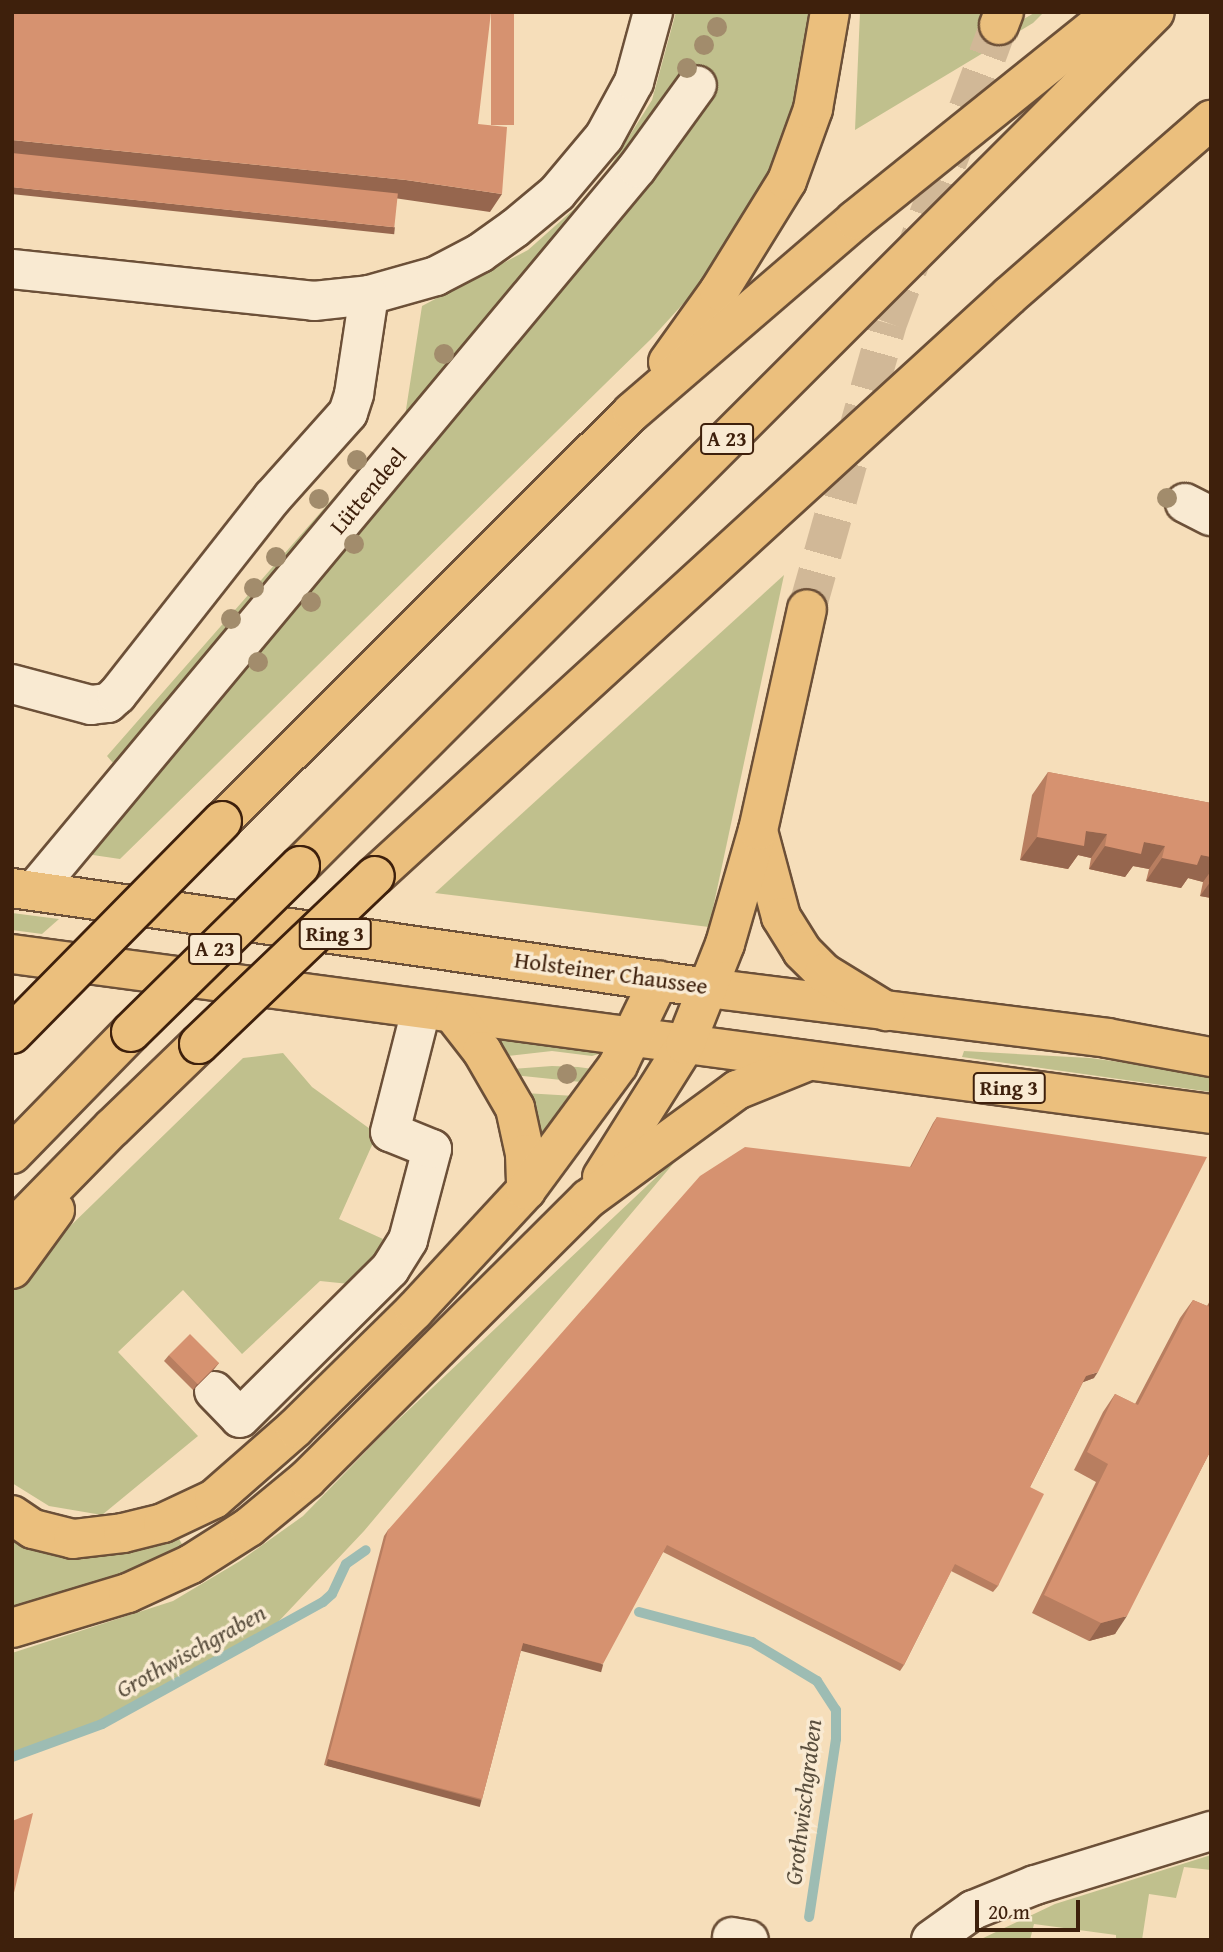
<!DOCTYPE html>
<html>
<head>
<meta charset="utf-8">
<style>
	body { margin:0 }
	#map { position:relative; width:1223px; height:1952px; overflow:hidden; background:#f6deba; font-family:"Gentium Book Plus",serif }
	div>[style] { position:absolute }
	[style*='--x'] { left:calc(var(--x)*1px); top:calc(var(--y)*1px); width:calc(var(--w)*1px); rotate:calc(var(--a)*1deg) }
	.green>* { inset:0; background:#c0c08d }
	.stream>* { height:10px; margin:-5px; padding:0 5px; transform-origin:5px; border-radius:5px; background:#9dbcb3 }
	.highway-tunnel>* { height:38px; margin-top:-19px; transform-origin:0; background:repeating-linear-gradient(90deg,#d1b897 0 38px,transparent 0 57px) }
	.roads { filter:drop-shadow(2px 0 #6c5038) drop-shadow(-2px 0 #6c5038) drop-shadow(0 2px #6c5038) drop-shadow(0 -2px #6c5038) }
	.minor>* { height:38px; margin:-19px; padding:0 19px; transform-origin:19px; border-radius:19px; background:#f9ead2 }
	.major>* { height:38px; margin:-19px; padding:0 19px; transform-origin:19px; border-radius:19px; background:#ebbf7d }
	.highway>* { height:38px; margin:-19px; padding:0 19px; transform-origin:19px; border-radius:19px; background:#ebbf7d }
	.bridges { filter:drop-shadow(2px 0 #3e200c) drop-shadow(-2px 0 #3e200c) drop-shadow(0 2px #3e200c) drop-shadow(0 -2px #3e200c) }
	.highway-bridge>* { height:38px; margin:-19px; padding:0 19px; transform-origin:19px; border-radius:19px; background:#ebbf7d }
	.trees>* { width:20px; height:20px; margin:-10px; border-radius:50%; background:#a28c6c }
	.wall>* { inset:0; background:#b87e60 }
	.shaded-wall>* { inset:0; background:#96664e; transform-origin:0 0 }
	.building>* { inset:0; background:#d69270; transform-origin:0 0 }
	span { translate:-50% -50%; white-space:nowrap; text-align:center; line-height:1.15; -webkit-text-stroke:7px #f9ead2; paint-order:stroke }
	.shield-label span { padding:2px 5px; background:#f9ead2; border:2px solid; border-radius:5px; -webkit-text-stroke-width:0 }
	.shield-label { font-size:21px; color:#3e200c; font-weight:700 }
	.street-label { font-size:23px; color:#3e200c }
	.water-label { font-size:24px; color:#5a4f3e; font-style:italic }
	.frame { position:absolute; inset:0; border:14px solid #3e200c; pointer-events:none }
	.scale { position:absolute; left:975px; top:1900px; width:105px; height:32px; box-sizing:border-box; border:4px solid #3e200c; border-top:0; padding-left:9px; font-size:21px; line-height:24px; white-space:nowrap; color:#3e200c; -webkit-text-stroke:5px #f9ead2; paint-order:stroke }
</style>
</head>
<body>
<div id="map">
	<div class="green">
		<i style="clip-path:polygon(676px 12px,811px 12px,800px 84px,761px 192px,713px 271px,651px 339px,120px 859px,86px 854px,119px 770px,107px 756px,405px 416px,422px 306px,528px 250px,573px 210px,606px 173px,652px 100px)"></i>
		<i style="clip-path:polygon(860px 12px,983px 12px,988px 19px,1013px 25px,1036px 12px,1044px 12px,1033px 23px,855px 130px)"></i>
		<i style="clip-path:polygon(784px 575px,709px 927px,435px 893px,495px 838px)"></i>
		<i style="clip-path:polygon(12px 913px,59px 919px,42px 934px,12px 930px)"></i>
		<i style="clip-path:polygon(483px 1036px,601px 1050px,602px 1053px,592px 1056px,552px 1051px,499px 1057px)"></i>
		<i style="clip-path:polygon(964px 1051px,1090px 1058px,1194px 1072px,1211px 1076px,1211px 1092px,962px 1057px)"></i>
		<i style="clip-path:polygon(283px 1053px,312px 1087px,377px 1134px,339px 1219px,383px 1239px,359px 1285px,320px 1281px,242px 1354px,183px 1290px,118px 1352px,198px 1436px,102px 1515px,49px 1506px,12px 1483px,12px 1288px,24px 1271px,243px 1058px)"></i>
		<i style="clip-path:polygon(552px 1066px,578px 1067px,593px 1069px,581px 1082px,513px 1075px,512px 1069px)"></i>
		<i style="clip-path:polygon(524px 1093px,575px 1096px,540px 1143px)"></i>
		<i style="clip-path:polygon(683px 1152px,364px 1531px,262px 1639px,147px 1704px,12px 1761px,12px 1653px,173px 1601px,240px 1561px,303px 1516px,382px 1435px)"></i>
		<i style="clip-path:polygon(12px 1534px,95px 1555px,123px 1554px,178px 1537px,183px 1546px,130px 1570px,12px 1607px)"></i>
		<i style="clip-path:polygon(1211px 1855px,1211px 1870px,1184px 1867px,1176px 1898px,1149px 1894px,1142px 1940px,1116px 1940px,1116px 1935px,1034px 1924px,1030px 1940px,979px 1940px,1055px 1904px)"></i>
	</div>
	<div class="stream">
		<i style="--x:639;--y:1612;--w:117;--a:14.9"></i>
		<i style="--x:752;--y:1642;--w:76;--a:31"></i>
		<i style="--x:817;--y:1681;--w:35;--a:57"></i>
		<i style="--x:836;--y:1710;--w:29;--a:90"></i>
		<i style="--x:836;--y:1739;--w:180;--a:98.6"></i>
		<i style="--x:12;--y:1757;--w:96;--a:-20.1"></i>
		<i style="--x:102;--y:1724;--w:252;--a:-28.9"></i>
		<i style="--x:323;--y:1602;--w:12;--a:-42"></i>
		<i style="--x:332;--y:1594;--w:33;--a:-65"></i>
		<i style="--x:346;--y:1564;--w:24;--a:-35"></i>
	</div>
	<div class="highway-tunnel">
		<i style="--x:807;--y:609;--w:297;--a:-74.2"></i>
		<i style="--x:888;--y:323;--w:318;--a:-69.6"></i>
	</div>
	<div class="roads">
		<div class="minor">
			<i style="--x:12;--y:269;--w:304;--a:6"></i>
			<i style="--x:314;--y:301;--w:55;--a:-6.2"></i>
			<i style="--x:369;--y:295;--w:70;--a:-15.8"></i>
			<i style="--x:436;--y:276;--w:50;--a:-27.6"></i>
			<i style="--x:480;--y:253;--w:43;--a:-35.5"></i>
			<i style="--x:515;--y:228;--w:55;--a:-39.8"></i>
			<i style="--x:557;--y:193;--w:73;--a:-50"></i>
			<i style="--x:604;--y:137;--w:63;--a:-61.4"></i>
			<i style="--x:634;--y:82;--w:73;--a:-74.8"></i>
			<i style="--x:1185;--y:503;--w:29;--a:27"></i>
			<i style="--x:12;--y:684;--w:82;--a:14.9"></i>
			<i style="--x:91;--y:705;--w:17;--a:-7"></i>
			<i style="--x:108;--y:703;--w:12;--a:-42"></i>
			<i style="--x:117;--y:695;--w:251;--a:-51.8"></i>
			<i style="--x:272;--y:498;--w:114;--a:-48.2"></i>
			<i style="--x:348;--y:413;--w:20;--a:-72"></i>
			<i style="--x:354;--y:394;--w:100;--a:-81.4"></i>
			<i style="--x:34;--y:891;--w:941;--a:-50.17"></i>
			<i style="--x:637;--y:168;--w:102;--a:-54.1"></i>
			<i style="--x:214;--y:1391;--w:37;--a:46"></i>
			<i style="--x:240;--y:1418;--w:211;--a:-44.8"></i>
			<i style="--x:390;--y:1269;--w:34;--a:-58"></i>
			<i style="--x:408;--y:1240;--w:94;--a:-75.2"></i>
			<i style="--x:432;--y:1149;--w:45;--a:-158"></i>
			<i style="--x:390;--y:1132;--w:126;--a:-75.7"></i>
			<i style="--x:732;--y:1937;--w:17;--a:10"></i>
			<i style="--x:931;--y:1940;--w:52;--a:-35.5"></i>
			<i style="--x:973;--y:1910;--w:67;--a:-22"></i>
			<i style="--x:1035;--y:1885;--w:184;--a:-17.1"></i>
		</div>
		<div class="major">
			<i style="--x:12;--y:888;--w:703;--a:8.18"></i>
			<i style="--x:708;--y:988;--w:402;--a:7.1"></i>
			<i style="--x:1107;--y:1038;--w:106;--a:10.4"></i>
			<i style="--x:12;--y:954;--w:1210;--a:7.6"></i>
		</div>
		<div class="highway">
			<i style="--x:999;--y:25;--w:14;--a:-69"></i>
			<i style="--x:668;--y:362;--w:87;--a:-54.3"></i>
			<i style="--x:719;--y:291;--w:129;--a:-58.3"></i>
			<i style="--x:787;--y:181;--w:77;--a:-70.1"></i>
			<i style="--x:813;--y:109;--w:98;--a:-80.1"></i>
			<i style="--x:222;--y:821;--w:579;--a:-44.93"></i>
			<i style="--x:632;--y:412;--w:294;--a:-40.7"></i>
			<i style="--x:855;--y:220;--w:332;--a:-38.8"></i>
			<i style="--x:758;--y:831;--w:89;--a:75"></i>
			<i style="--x:781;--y:917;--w:40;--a:58"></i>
			<i style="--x:802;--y:951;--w:31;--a:45"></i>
			<i style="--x:824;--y:973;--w:73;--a:31.5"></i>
			<i style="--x:300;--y:866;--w:1208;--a:-44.97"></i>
			<i style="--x:375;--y:876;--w:859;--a:-42.45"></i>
			<i style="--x:1009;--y:296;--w:268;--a:-41.1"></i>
			<i style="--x:454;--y:1015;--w:46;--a:52.1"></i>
			<i style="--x:482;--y:1051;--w:66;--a:59.9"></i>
			<i style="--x:515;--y:1108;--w:47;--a:77.7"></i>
			<i style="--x:525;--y:1154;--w:36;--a:88"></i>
			<i style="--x:12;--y:1154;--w:170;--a:-45.7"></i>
			<i style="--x:602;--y:1177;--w:156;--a:-57.8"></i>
			<i style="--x:685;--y:1045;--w:109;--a:-68.4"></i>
			<i style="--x:725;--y:944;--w:119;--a:-73.9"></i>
			<i style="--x:758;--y:830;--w:226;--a:-77.5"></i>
			<i style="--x:12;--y:1230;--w:143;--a:-45.6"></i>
			<i style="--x:112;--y:1128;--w:121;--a:-44"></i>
			<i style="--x:12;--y:1269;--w:73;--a:-53.9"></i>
			<i style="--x:12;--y:1515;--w:25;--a:34"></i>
			<i style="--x:33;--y:1529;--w:41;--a:14"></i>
			<i style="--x:73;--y:1539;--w:50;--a:-6.8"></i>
			<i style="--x:123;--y:1533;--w:41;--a:-14"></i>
			<i style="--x:163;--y:1523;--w:56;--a:-25.2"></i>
			<i style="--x:214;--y:1499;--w:108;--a:-41.2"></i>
			<i style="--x:295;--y:1428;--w:167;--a:-44.5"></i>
			<i style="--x:414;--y:1311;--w:165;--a:-47.2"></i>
			<i style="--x:526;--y:1190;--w:155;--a:-53.6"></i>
			<i style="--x:618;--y:1065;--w:94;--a:-64.2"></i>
			<i style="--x:12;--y:1628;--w:121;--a:-16.8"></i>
			<i style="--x:128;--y:1593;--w:69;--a:-24.7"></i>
			<i style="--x:191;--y:1564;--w:69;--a:-32.5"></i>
			<i style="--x:249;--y:1527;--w:75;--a:-39.6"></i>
			<i style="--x:307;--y:1479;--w:397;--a:-44.9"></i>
			<i style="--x:588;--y:1199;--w:185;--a:-36.2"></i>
			<i style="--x:737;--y:1090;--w:74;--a:-22.1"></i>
		</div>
	</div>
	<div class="bridges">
		<div class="highway-bridge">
			<i style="--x:131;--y:1032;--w:237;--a:-44.5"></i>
			<i style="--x:12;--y:1034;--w:299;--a:-45.4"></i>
			<i style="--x:199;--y:1044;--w:243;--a:-43.7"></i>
		</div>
	</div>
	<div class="trees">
		<i style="left:717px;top:27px"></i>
		<i style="left:704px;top:45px"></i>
		<i style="left:687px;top:68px"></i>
		<i style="left:444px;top:354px"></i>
		<i style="left:357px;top:460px"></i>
		<i style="left:1167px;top:498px"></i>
		<i style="left:319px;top:499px"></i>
		<i style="left:354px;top:544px"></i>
		<i style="left:276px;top:557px"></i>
		<i style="left:254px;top:588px"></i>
		<i style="left:311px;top:602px"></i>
		<i style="left:231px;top:619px"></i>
		<i style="left:258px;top:662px"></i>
		<i style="left:567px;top:1074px"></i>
	</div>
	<div class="wall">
		<i style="clip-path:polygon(1048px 772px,1211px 803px,1211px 898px,1200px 896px,1203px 882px,1188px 878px,1181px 888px,1146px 881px,1149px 869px,1133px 866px,1125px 877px,1089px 869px,1091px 858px,1078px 855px,1068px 869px,1020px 860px,1032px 795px)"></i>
		<i style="clip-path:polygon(937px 1117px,1094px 1378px,1083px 1382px,1030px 1487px,998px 1586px,993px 1592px,951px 1571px,904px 1665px,900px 1671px,663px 1552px,598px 1670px,521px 1650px,482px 1799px,478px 1805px,324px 1765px,384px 1536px,388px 1530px,910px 1167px,933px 1123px)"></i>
		<i style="clip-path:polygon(1211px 1299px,1211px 1450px,1115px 1634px,1089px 1641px,1032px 1613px,1096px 1482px,1074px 1470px,1103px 1412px,1115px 1394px,1135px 1404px,1180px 1318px,1193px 1300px,1207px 1306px)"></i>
		<i style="clip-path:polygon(169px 1355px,219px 1363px,214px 1369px,193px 1390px,164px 1361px)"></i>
	</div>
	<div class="shaded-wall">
		<i style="clip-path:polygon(12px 140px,406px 180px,502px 194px,490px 212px,394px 198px,12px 159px)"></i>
		<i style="left:12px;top:187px;width:385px;height:7px;rotate:6deg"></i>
		<i style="clip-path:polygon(1086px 831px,1107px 834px,1091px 858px,1078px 855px,1068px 869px,1020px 860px,1037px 837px)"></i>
		<i style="clip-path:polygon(1144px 842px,1165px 846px,1149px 869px,1133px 866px,1125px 877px,1089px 869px,1105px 846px)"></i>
		<i style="clip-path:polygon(1201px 855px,1211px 857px,1211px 871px,1203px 882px,1188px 878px,1181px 888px,1146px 881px,1162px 858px)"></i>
		<i style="clip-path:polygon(1211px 881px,1211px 898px,1200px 896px)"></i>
		<i style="clip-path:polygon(219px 1363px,214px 1369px,193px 1390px,197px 1384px)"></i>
		<i style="clip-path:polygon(1098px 1372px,1094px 1378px,1081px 1383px,1086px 1376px)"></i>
		<i style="clip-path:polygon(1127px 1616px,1115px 1634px,1089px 1641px,1101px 1623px)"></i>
		<i style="left:523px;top:1643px;width:83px;height:8px;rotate:15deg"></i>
		<i style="left:328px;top:1759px;width:159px;height:7px;rotate:15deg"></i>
	</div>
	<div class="building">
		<i style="clip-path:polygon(12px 12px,491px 12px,478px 124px,507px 127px,502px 194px,406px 180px,12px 140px)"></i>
		<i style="left:491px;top:12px;width:23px;height:113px"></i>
		<i style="left:12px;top:153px;width:388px;height:34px;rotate:6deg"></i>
		<i style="clip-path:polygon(1048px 772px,1211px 803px,1211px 857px,1201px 855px,1197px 865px,1162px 858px,1165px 846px,1144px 842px,1141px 854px,1105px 846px,1107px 834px,1086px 831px,1084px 846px,1037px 837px)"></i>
		<i style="clip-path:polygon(937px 1117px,1207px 1157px,1098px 1372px,1086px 1376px,1030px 1487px,1044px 1494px,998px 1586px,955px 1564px,904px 1665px,667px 1545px,603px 1664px,523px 1643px,482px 1799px,328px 1759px,388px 1530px,700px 1176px,745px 1147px,911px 1167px)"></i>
		<i style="clip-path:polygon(1193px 1300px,1210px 1307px,1211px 1306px,1211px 1450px,1127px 1616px,1101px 1623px,1044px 1595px,1108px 1464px,1087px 1452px,1115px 1394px,1138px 1405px)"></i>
		<i style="left:190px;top:1334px;width:41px;height:30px;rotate:45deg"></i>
		<i style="clip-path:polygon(33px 1813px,12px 1901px,12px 1821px)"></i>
	</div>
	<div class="shield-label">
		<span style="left:727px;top:439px">A 23</span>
		<span style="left:335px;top:934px">Ring 3</span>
		<span style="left:215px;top:949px">A 23</span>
		<span style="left:1009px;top:1088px">Ring 3</span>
	</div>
	<div class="street-label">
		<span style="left:368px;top:491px;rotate:-50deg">Lüttendeel</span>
		<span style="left:611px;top:973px;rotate:8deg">Holsteiner Chaussee</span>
	</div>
	<div class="water-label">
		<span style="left:191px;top:1651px;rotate:-29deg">Grothwischgraben</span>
		<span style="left:803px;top:1802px;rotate:-83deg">Grothwischgraben</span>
	</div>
	<div class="frame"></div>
	<div class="scale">20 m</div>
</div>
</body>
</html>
